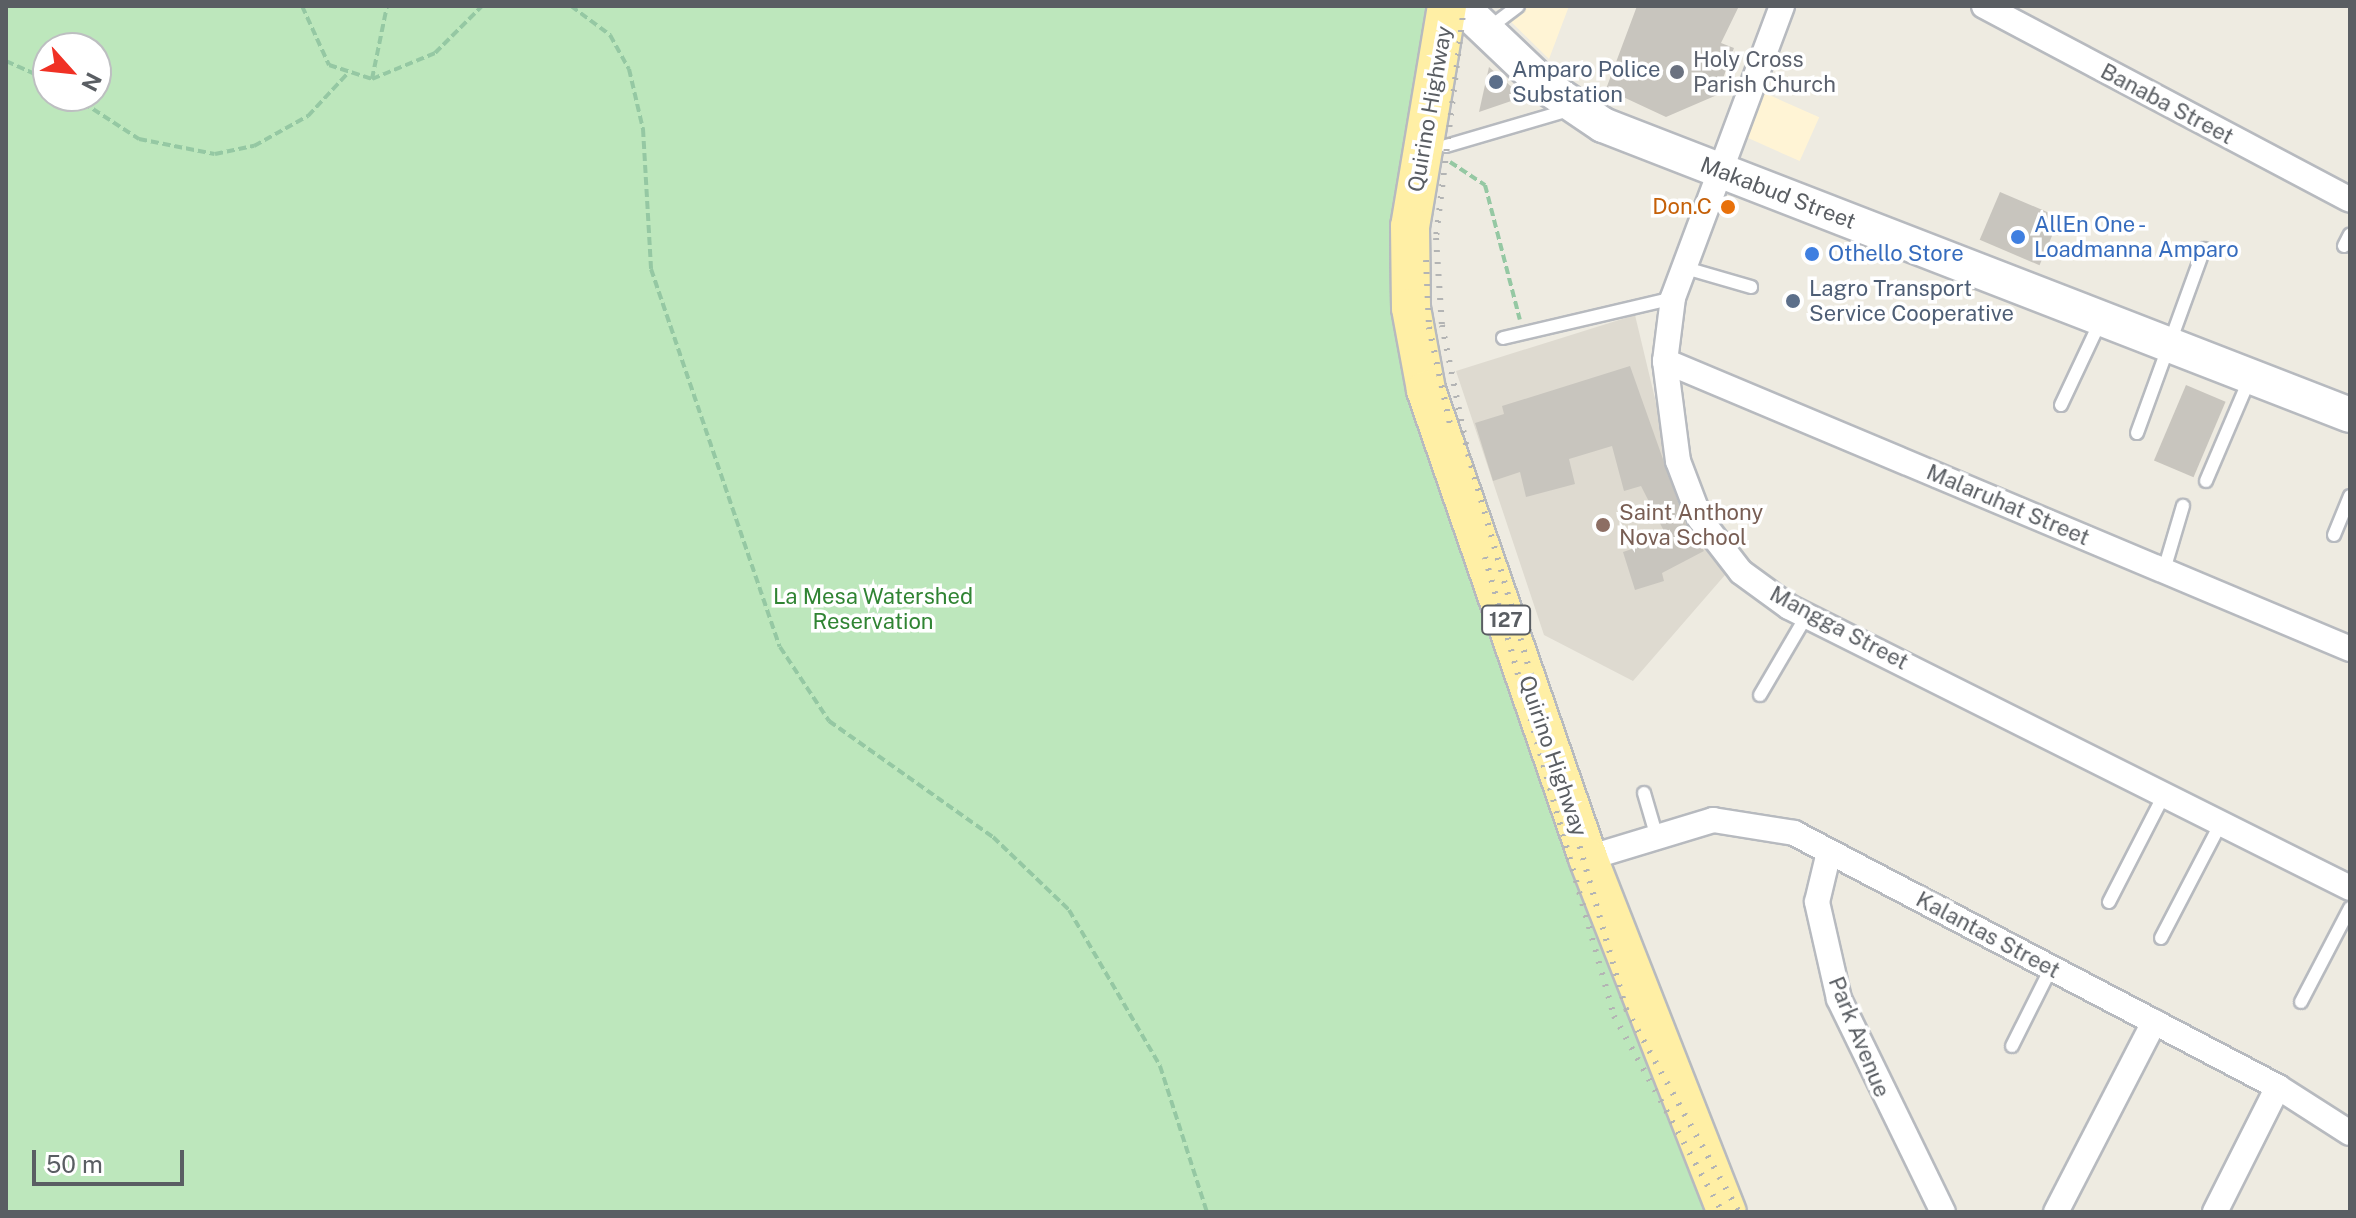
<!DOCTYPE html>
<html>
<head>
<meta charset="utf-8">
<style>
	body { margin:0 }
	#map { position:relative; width:2356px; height:1218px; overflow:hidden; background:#eeebe1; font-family:"Public Sans",sans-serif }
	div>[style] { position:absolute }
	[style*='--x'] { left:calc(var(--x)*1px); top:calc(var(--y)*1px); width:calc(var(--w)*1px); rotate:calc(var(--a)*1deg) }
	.commercial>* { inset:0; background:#fff4d5; transform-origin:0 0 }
	.education>* { inset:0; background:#dedad0 }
	.green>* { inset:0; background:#bde7bc }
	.building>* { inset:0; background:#c8c5be; transform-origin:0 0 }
	.path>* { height:4px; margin-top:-2px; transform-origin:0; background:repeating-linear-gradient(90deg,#95c8a3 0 8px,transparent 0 12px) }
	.roads { filter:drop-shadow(2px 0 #b7babf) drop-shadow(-2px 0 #b7babf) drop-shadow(0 2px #b7babf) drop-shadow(0 -2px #b7babf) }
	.lane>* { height:12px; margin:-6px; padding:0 6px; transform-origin:6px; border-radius:6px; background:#fff }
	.street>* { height:24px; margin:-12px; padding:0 12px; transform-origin:12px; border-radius:12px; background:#fff }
	.secondary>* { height:34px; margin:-17px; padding:0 17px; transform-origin:17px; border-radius:17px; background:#fff }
	.primary>* { height:38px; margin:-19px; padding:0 19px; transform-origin:19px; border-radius:19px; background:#ffefa5 }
	.rail>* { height:6px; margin-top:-3px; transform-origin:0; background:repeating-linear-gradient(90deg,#b3b4b4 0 2px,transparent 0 12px) }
	.dots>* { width:22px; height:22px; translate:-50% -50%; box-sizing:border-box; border:4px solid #fff; border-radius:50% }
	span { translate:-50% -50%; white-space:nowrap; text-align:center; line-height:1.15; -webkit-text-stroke:7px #fff; paint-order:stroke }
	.shield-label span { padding:2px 6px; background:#fff; border:2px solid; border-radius:6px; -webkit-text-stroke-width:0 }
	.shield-label { font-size:20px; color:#5a5e63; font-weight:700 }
	.worship-label { font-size:22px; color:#5b616d }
	.left { translate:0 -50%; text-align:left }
	.service-label { font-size:22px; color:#4e5e75 }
	.street-label { font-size:22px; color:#5a5e63 }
	.food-label { font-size:22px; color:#c56008 }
	.right { translate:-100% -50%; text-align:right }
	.shop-label { font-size:22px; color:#366cbe }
	.education-label { font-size:22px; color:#785e54 }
	.park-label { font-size:22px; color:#308433 }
	.frame { position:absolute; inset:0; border:8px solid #5a5e63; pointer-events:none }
	.north { position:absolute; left:32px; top:32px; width:80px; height:80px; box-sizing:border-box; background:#fff; border:2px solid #bdbfc1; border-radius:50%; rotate:117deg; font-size:22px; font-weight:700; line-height:32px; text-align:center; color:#5a5e63 }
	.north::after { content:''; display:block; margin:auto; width:28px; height:36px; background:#f03125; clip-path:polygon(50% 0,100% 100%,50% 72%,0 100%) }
	.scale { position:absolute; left:32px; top:1150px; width:152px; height:36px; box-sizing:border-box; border:4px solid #5a5e63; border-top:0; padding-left:10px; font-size:24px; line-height:28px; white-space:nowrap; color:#5a5e63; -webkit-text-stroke:6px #fff; paint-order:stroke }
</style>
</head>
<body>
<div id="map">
	<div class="commercial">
		<i style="clip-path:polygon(1498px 6px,1569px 6px,1549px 59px,1501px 12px)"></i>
		<i style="left:1758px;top:90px;width:67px;height:48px;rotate:24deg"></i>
	</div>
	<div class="education">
		<i style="clip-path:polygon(1635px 315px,1673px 474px,1725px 575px,1633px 681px,1544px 635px,1456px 371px)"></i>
	</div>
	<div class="green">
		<i style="clip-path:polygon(evenodd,6px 6px,1459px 6px,1424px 228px,1424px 322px,1438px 385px,1673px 1053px,1740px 1212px,6px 1212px,6px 6px,48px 48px,96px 48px,96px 96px,48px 96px,48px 48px)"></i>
	</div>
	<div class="building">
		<i style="clip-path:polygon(1637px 6px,1739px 6px,1721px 43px,1734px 48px,1717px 95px,1666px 117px,1606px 89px)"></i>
		<i style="clip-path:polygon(1489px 67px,1523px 97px,1479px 112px)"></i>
		<i style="left:2000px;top:192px;width:65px;height:52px;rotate:23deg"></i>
		<i style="clip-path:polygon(1630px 366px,1686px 524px,1704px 551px,1662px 573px,1664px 581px,1635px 590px,1623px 552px,1667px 537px,1641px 486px,1624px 491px,1612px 446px,1569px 459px,1575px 484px,1526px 497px,1520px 472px,1493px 481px,1475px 423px,1504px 414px,1502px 406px)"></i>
		<i style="left:2186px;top:385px;width:43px;height:82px;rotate:23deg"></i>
	</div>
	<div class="path">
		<i style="--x:302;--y:6;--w:65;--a:65.4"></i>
		<i style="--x:329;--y:65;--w:45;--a:18"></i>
		<i style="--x:372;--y:79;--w:68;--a:-22.4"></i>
		<i style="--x:435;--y:53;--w:66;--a:-45"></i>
		<i style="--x:571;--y:6;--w:49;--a:36.6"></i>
		<i style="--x:610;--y:35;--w:39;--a:61"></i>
		<i style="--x:629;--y:69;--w:62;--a:76.9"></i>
		<i style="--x:643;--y:129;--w:140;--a:86.7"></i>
		<i style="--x:651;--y:269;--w:399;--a:71.2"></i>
		<i style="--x:780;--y:647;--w:89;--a:56.5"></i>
		<i style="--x:829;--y:721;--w:201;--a:35.3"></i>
		<i style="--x:993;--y:837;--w:105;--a:43.8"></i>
		<i style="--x:1069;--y:910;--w:181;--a:59.7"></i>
		<i style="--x:1160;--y:1066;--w:153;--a:72.2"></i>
		<i style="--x:6;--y:61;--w:46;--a:24.3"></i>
		<i style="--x:372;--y:79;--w:75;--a:-78.4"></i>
		<i style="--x:73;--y:96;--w:79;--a:33.1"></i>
		<i style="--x:139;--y:139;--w:77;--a:11.2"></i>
		<i style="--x:215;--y:154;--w:40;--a:-12"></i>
		<i style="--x:254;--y:146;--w:62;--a:-29.1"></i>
		<i style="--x:308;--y:116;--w:57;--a:-47.1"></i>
		<i style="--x:1450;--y:162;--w:42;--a:33.3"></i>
		<i style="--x:1485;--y:185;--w:139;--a:75.5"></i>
	</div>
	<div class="roads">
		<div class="lane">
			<i style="--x:1489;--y:28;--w:36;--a:-37"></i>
			<i style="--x:1446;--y:146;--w:128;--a:-16.3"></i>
			<i style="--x:2344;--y:246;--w:13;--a:-63"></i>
			<i style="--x:1682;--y:267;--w:72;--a:16.2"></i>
			<i style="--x:1503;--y:338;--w:175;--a:-13.2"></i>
			<i style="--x:2061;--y:405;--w:92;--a:-64.8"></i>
			<i style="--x:2137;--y:433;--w:196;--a:-70"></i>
			<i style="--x:2206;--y:481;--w:110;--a:-66.9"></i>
			<i style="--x:2334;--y:535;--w:42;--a:-67.7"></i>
			<i style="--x:2164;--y:570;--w:67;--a:-73.5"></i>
			<i style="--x:1760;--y:695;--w:93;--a:-59.6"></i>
			<i style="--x:1644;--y:793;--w:43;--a:73.7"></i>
			<i style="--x:2109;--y:902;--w:123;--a:-62.8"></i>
			<i style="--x:2161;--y:938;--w:132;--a:-62.5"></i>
			<i style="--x:2301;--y:1002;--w:106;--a:-62.5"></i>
			<i style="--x:2012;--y:1046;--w:87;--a:-63.4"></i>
		</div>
		<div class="street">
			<i style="--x:1782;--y:6;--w:312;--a:110.5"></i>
			<i style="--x:1673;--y:298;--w:64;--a:97.2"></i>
			<i style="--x:1665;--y:361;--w:101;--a:82.6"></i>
			<i style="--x:1678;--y:461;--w:62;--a:69.2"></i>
			<i style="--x:1700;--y:519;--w:67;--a:52.3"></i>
			<i style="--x:1741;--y:572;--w:59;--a:36.1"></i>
			<i style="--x:1789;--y:607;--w:627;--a:26.61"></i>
			<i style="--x:1984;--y:6;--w:414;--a:27.9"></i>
			<i style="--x:1665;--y:361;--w:743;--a:22.8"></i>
			<i style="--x:1829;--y:852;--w:51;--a:103.5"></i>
			<i style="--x:1817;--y:902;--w:99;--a:77.2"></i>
			<i style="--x:1839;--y:999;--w:237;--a:64"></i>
			<i style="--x:1588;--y:858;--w:131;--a:-16.9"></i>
			<i style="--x:1713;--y:820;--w:82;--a:9.1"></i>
			<i style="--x:1794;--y:833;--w:547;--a:27.69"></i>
			<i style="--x:2278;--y:1087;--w:85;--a:32.6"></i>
			<i style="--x:2056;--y:1212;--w:214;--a:-62.7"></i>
			<i style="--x:2215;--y:1212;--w:140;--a:-63.3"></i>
		</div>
		<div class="secondary">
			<i style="--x:1461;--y:6;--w:116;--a:43.6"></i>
			<i style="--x:1545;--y:86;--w:70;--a:33.9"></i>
			<i style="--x:1603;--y:125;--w:801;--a:21.22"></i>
		</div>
		<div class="primary">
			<i style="--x:1447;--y:6;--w:223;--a:99.5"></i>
			<i style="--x:1410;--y:226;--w:82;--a:89.3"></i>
			<i style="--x:1411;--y:308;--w:83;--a:79.6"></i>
			<i style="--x:1426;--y:390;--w:495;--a:70.9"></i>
			<i style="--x:1588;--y:858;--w:380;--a:68.6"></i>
		</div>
	</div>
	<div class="rail">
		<i style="--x:1464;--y:6;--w:234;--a:96.9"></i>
		<i style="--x:1436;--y:238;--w:87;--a:86.1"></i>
		<i style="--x:1442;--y:325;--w:132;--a:78.6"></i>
		<i style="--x:1468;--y:454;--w:577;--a:74.11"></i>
		<i style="--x:1626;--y:1009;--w:232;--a:60.9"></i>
		<i style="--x:1426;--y:260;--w:67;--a:87.4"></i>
		<i style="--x:1429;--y:327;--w:104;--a:77.8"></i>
		<i style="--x:1485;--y:557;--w:477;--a:74.3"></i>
		<i style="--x:1614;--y:1016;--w:224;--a:61.1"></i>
	</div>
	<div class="dots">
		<i style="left:1677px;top:72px;background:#6b7280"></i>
		<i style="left:1496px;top:82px;background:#5c6f8a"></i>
		<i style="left:1728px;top:207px;background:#e8710a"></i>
		<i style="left:2018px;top:237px;background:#3f7fe0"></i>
		<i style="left:1812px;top:254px;background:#3f7fe0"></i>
		<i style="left:1793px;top:301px;background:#5c6f8a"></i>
		<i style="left:1603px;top:525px;background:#8d6e63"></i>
	</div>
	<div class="shield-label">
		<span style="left:1506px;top:620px">127</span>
	</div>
	<div class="worship-label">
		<span class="left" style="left:1693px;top:72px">Holy Cross<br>Parish Church</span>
	</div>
	<div class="service-label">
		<span class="left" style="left:1512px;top:82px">Amparo Police<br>Substation</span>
		<span class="left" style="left:1809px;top:301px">Lagro Transport<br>Service Cooperative</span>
	</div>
	<div class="street-label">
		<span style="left:2167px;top:104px;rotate:28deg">Banaba Street</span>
		<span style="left:1430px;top:109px;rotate:-80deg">Quirino Highway</span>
		<span style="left:1778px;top:193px;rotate:21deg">Makabud Street</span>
		<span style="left:2008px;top:505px;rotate:23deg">Malaruhat Street</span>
		<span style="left:1839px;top:628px;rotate:28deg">Mangga Street</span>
		<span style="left:1553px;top:756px;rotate:71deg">Quirino Highway</span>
		<span style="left:1988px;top:935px;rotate:28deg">Kalantas Street</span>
		<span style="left:1859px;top:1037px;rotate:68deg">Park Avenue</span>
	</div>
	<div class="food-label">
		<span class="right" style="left:1712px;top:207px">Don.C</span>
	</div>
	<div class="shop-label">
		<span class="left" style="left:2034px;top:237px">AllEn One -<br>Loadmanna Amparo</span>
		<span class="left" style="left:1828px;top:254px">Othello Store</span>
	</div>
	<div class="education-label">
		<span class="left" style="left:1619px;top:525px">Saint Anthony<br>Nova School</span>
	</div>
	<div class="park-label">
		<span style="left:873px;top:609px">La Mesa Watershed<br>Reservation</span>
	</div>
	<div class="frame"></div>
	<div class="north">N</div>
	<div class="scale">50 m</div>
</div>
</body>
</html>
